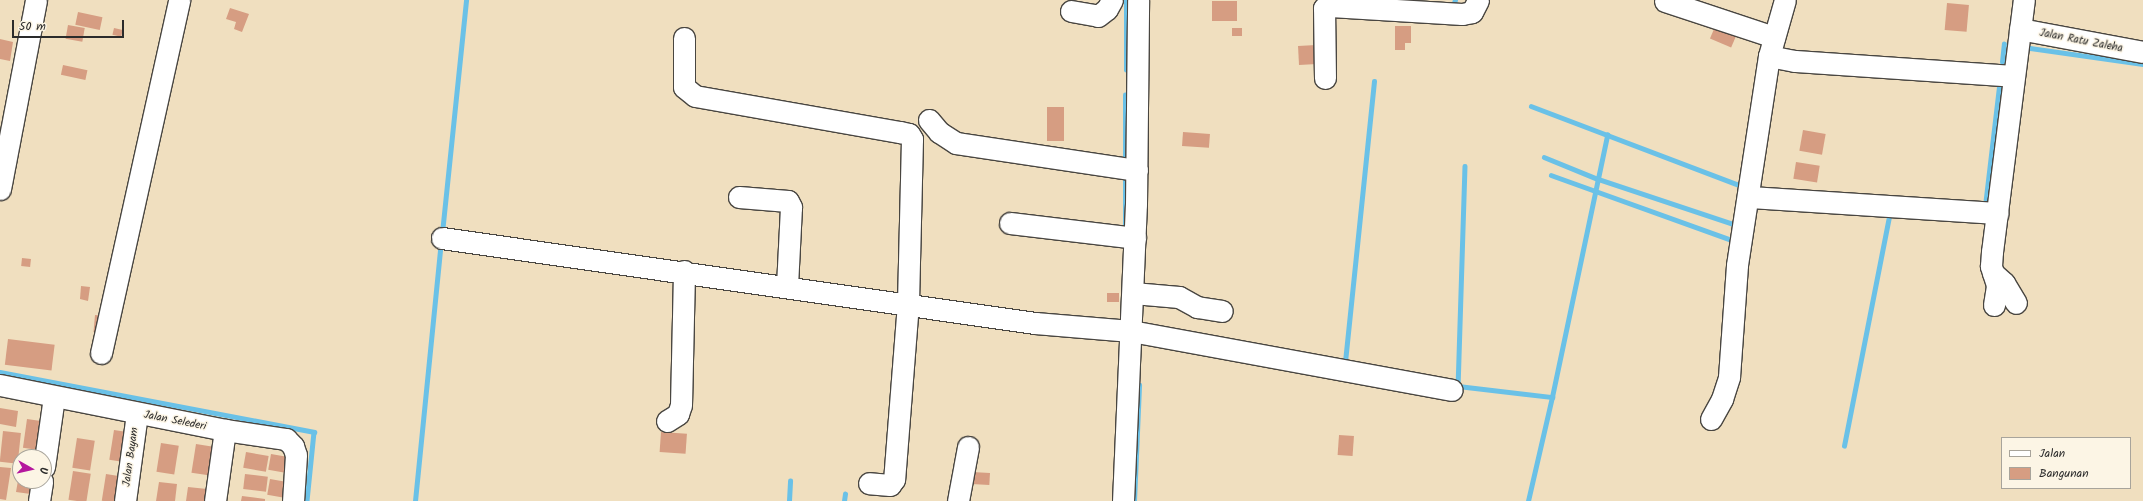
<!DOCTYPE html>
<html>
<head>
<meta charset="utf-8">
<style>
	body { margin:0 }
	#map { position:relative; width:2143px; height:501px; overflow:hidden; background:#f0dfbf; font-family:Kalam,sans-serif }
	div>[style] { position:absolute }
	[style*='--x'] { left:calc(var(--x)*1px); top:calc(var(--y)*1px); width:calc(var(--w)*1px); rotate:calc(var(--a)*1deg) }
	.stream>* { height:4.5px; margin:-2.25px; padding:0 2.25px; transform-origin:2.25px; border-radius:2.25px; background:#6ac1e7 }
	.building>* { inset:0; background:#d69d82; transform-origin:0 0 }
	.roads { filter:drop-shadow(1px 0 #494641) drop-shadow(-1px 0 #494641) drop-shadow(0 1px #494641) drop-shadow(0 -1px #494641) }
	.minor>* { height:21px; margin:-10.5px; padding:0 10.5px; transform-origin:10.5px; border-radius:10.5px; background:#fff }
	span { translate:-50% -50%; white-space:nowrap; text-align:center; line-height:1.15; -webkit-text-stroke:3px #fcf5e5; paint-order:stroke }
	.street-label { font-size:11px; color:#2b2b2b }
	.legend { position:absolute; left:2001px; top:437px; width:130px; height:52px; box-sizing:border-box; background:#fcf5e5; border:1px solid #a8a49b; margin:0; padding:5px 7px; list-style:none; font-size:12px; color:#2b2b2b }
	.legend li { display:flex; align-items:center; gap:8px; height:20px }
	.legend b { width:20px; border:1px solid #a8a49b }
	.north { position:absolute; left:12px; top:449px; width:40px; height:40px; box-sizing:border-box; background:#fcf5e5; border:1px solid #a8a49b; border-radius:50%; rotate:98deg; font-size:11px; font-weight:700; line-height:16px; text-align:center; color:#2b2b2b }
	.north::after { content:''; display:block; margin:auto; width:14px; height:18px; background:#b5179e; clip-path:polygon(50% 0,100% 100%,50% 72%,0 100%) }
	.scale { position:absolute; left:12px; top:20px; width:112px; height:18px; box-sizing:border-box; border:2px solid #2b2b2b; border-top:0; padding-left:5px; font-size:12px; line-height:14px; white-space:nowrap; color:#2b2b2b; -webkit-text-stroke:3px #fcf5e5; paint-order:stroke }
</style>
</head>
<body>
<div id="map">
	<div class="stream">
		<i style="--x:1453;--y:6;--w:6;--a:-72"></i>
		<i style="--x:2030;--y:48;--w:114;--a:8.1"></i>
		<i style="--x:2002;--y:62;--w:18;--a:-84"></i>
		<i style="--x:1126;--y:70;--w:70;--a:-90"></i>
		<i style="--x:1531;--y:106;--w:226;--a:20.8"></i>
		<i style="--x:1125;--y:156;--w:61;--a:-90"></i>
		<i style="--x:1544;--y:157;--w:58;--a:22.2"></i>
		<i style="--x:1598;--y:179;--w:145;--a:18.4"></i>
		<i style="--x:1465;--y:166;--w:220;--a:91.8"></i>
		<i style="--x:1458;--y:386;--w:95;--a:6.7"></i>
		<i style="--x:1552;--y:397;--w:268;--a:-78.1"></i>
		<i style="--x:1551;--y:175;--w:192;--a:19.8"></i>
		<i style="--x:1985;--y:206;--w:120;--a:-83.3"></i>
		<i style="--x:1125;--y:224;--w:43;--a:-90"></i>
		<i style="--x:442;--y:233;--w:234;--a:-84.1"></i>
		<i style="--x:1349;--y:363;--w:4;--a:-166"></i>
		<i style="--x:1345;--y:362;--w:282;--a:-84.1"></i>
		<i style="--x:0;--y:372;--w:320;--a:10.8"></i>
		<i style="--x:314;--y:432;--w:69;--a:95.8"></i>
		<i style="--x:1844;--y:446;--w:233;--a:-78.9"></i>
		<i style="--x:415;--y:501;--w:260;--a:-84.3"></i>
		<i style="--x:789;--y:501;--w:20;--a:-87"></i>
		<i style="--x:844;--y:501;--w:7;--a:-82"></i>
		<i style="--x:1134;--y:501;--w:116;--a:-87.5"></i>
		<i style="--x:1528;--y:501;--w:107;--a:-77"></i>
	</div>
	<div class="building">
		<i style="left:1212px;top:1px;width:25px;height:20px"></i>
		<i style="left:1947px;top:3px;width:22px;height:27px;rotate:5deg"></i>
		<i style="clip-path:polygon(230px 8px,249px 14px,242px 32px,234px 29px,236px 22px,226px 19px)"></i>
		<i style="left:78px;top:12px;width:25px;height:13px;rotate:12deg"></i>
		<i style="left:1717px;top:22px;width:23px;height:18px;rotate:23deg"></i>
		<i style="left:68px;top:25px;width:17px;height:14px;rotate:10deg"></i>
		<i style="clip-path:polygon(1395px 26px,1411px 26px,1411px 43px,1405px 43px,1405px 50px,1395px 50px)"></i>
		<i style="left:114px;top:28px;width:9px;height:7px;rotate:13deg"></i>
		<i style="left:1232px;top:28px;width:10px;height:8px"></i>
		<i style="clip-path:polygon(0 39px,13px 42px,10px 61px,0 59px)"></i>
		<i style="left:1316px;top:45px;width:19px;height:18px;rotate:87deg"></i>
		<i style="left:63px;top:65px;width:25px;height:10px;rotate:12deg"></i>
		<i style="left:1047px;top:107px;width:17px;height:34px"></i>
		<i style="left:1803px;top:130px;width:23px;height:21px;rotate:10deg"></i>
		<i style="left:1183px;top:132px;width:27px;height:14px;rotate:4deg"></i>
		<i style="left:1796px;top:162px;width:24px;height:17px;rotate:9deg"></i>
		<i style="left:22px;top:258px;width:9px;height:8px;rotate:6deg"></i>
		<i style="clip-path:polygon(81px 286px,90px 287px,88px 301px,80px 299px)"></i>
		<i style="left:1107px;top:293px;width:12px;height:9px"></i>
		<i style="left:95px;top:315px;width:11px;height:17px;rotate:5deg"></i>
		<i style="left:8px;top:339px;width:47px;height:26px;rotate:7deg"></i>
		<i style="clip-path:polygon(0 408px,18px 411px,16px 427px,0 424px)"></i>
		<i style="left:27px;top:419px;width:21px;height:29px;rotate:8deg"></i>
		<i style="left:114px;top:430px;width:18px;height:30px;rotate:9deg"></i>
		<i style="left:3px;top:431px;width:18px;height:31px;rotate:6deg"></i>
		<i style="left:661px;top:432px;width:26px;height:20px;rotate:4deg"></i>
		<i style="left:1339px;top:435px;width:15px;height:20px;rotate:4deg"></i>
		<i style="left:77px;top:438px;width:18px;height:30px;rotate:9deg"></i>
		<i style="left:161px;top:443px;width:18px;height:29px;rotate:9deg"></i>
		<i style="left:196px;top:444px;width:19px;height:29px;rotate:9deg"></i>
		<i style="left:246px;top:452px;width:23px;height:16px;rotate:10deg"></i>
		<i style="left:271px;top:454px;width:23px;height:16px;rotate:10deg"></i>
		<i style="clip-path:polygon(0 467px,11px 468px,6px 500px,0 499px)"></i>
		<i style="clip-path:polygon(20px 469px,20px 481px,41px 481px,38px 495px,16px 492px)"></i>
		<i style="left:73px;top:471px;width:18px;height:29px;rotate:9deg"></i>
		<i style="left:972px;top:472px;width:18px;height:12px;rotate:3deg"></i>
		<i style="left:106px;top:474px;width:19px;height:27px;rotate:9deg"></i>
		<i style="left:245px;top:474px;width:23px;height:15px;rotate:7deg"></i>
		<i style="left:270px;top:479px;width:23px;height:16px;rotate:10deg"></i>
		<i style="clip-path:polygon(159px 482px,177px 484px,175px 501px,156px 501px)"></i>
		<i style="clip-path:polygon(188px 487px,207px 489px,205px 501px,186px 501px)"></i>
		<i style="clip-path:polygon(242px 496px,265px 499px,265px 501px,241px 501px)"></i>
	</div>
	<div class="roads">
		<div class="minor">
			<i style="--x:1665;--y:1;--w:115;--a:18.3"></i>
			<i style="--x:1071;--y:11;--w:27;--a:10"></i>
			<i style="--x:1098;--y:16;--w:11;--a:-38"></i>
			<i style="--x:1107;--y:9;--w:10;--a:-61"></i>
			<i style="--x:2020;--y:29;--w:125;--a:10.6"></i>
			<i style="--x:684;--y:38;--w:49;--a:90"></i>
			<i style="--x:684;--y:87;--w:14;--a:39"></i>
			<i style="--x:695;--y:96;--w:208;--a:10"></i>
			<i style="--x:900;--y:132;--w:9;--a:13"></i>
			<i style="--x:909;--y:134;--w:6;--a:59"></i>
			<i style="--x:912;--y:139;--w:164;--a:91.4"></i>
			<i style="--x:908;--y:303;--w:177;--a:94.5"></i>
			<i style="--x:894;--y:479;--w:7;--a:124"></i>
			<i style="--x:890;--y:485;--w:21;--a:-175"></i>
			<i style="--x:1769;--y:56;--w:26;--a:11"></i>
			<i style="--x:1795;--y:61;--w:219;--a:3.9"></i>
			<i style="--x:1325;--y:78;--w:70;--a:-90.8"></i>
			<i style="--x:1324;--y:8;--w:6;--a:-18"></i>
			<i style="--x:1330;--y:6;--w:132;--a:3.5"></i>
			<i style="--x:1462;--y:14;--w:10;--a:-11"></i>
			<i style="--x:1472;--y:12;--w:13;--a:-63"></i>
			<i style="--x:929;--y:120;--w:16;--a:50"></i>
			<i style="--x:939;--y:132;--w:20;--a:33"></i>
			<i style="--x:956;--y:143;--w:183;--a:8.5"></i>
			<i style="--x:0;--y:189;--w:192;--a:-79.2"></i>
			<i style="--x:739;--y:197;--w:49;--a:4.7"></i>
			<i style="--x:788;--y:201;--w:7;--a:63"></i>
			<i style="--x:791;--y:207;--w:79;--a:92.9"></i>
			<i style="--x:1749;--y:197;--w:249;--a:3.7"></i>
			<i style="--x:1010;--y:223;--w:126;--a:6.8"></i>
			<i style="--x:442;--y:238;--w:599;--a:8.16"></i>
			<i style="--x:1035;--y:323;--w:96;--a:4.8"></i>
			<i style="--x:1131;--y:331;--w:326;--a:10.4"></i>
			<i style="--x:1993;--y:273;--w:15;--a:42"></i>
			<i style="--x:2004;--y:283;--w:23;--a:59"></i>
			<i style="--x:1133;--y:293;--w:46;--a:5"></i>
			<i style="--x:1179;--y:297;--w:21;--a:29"></i>
			<i style="--x:1197;--y:307;--w:25;--a:9"></i>
			<i style="--x:1994;--y:305;--w:20;--a:-81"></i>
			<i style="--x:1997;--y:285;--w:20;--a:-108"></i>
			<i style="--x:1991;--y:266;--w:14;--a:-86"></i>
			<i style="--x:1992;--y:252;--w:254;--a:-82.8"></i>
			<i style="--x:101;--y:353;--w:362;--a:-77.5"></i>
			<i style="--x:0;--y:385;--w:229;--a:11.3"></i>
			<i style="--x:225;--y:430;--w:62;--a:8.4"></i>
			<i style="--x:286;--y:439;--w:10;--a:45"></i>
			<i style="--x:293;--y:446;--w:9;--a:72"></i>
			<i style="--x:296;--y:455;--w:46;--a:93.7"></i>
			<i style="--x:1711;--y:419;--w:23;--a:-61"></i>
			<i style="--x:1722;--y:399;--w:23;--a:-72"></i>
			<i style="--x:1729;--y:377;--w:112;--a:-85.9"></i>
			<i style="--x:1737;--y:265;--w:211;--a:-81.3"></i>
			<i style="--x:1769;--y:56;--w:58;--a:-74.1"></i>
			<i style="--x:667;--y:421;--w:13;--a:-32"></i>
			<i style="--x:678;--y:414;--w:9;--a:-72"></i>
			<i style="--x:681;--y:405;--w:134;--a:-88.7"></i>
			<i style="--x:44;--y:467;--w:71;--a:-81.9"></i>
			<i style="--x:39;--y:501;--w:20;--a:-81"></i>
			<i style="--x:125;--y:501;--w:89;--a:-82.2"></i>
			<i style="--x:215;--y:501;--w:72;--a:-82"></i>
			<i style="--x:958;--y:501;--w:55;--a:-79.5"></i>
			<i style="--x:1123;--y:501;--w:297;--a:-87.5"></i>
			<i style="--x:1136;--y:204;--w:204;--a:-89.4"></i>
		</div>
	</div>
	<div class="street-label">
		<span style="left:2081px;top:41px;rotate:11deg">Jalan Ratu Zaleha</span>
		<span style="left:175px;top:421px;rotate:11deg">Jalan Selederi</span>
		<span style="left:131px;top:457px;rotate:-82deg">Jalan Bayam</span>
	</div>
	<ul class="legend">
	<li><b style="height:5px;background:#fff"></b>Jalan</li>
	<li><b style="height:11px;background:#d69d82"></b>Bangunan</li>
	</ul>
	<div class="north">U</div>
	<div class="scale">50 m</div>
</div>
</body>
</html>
